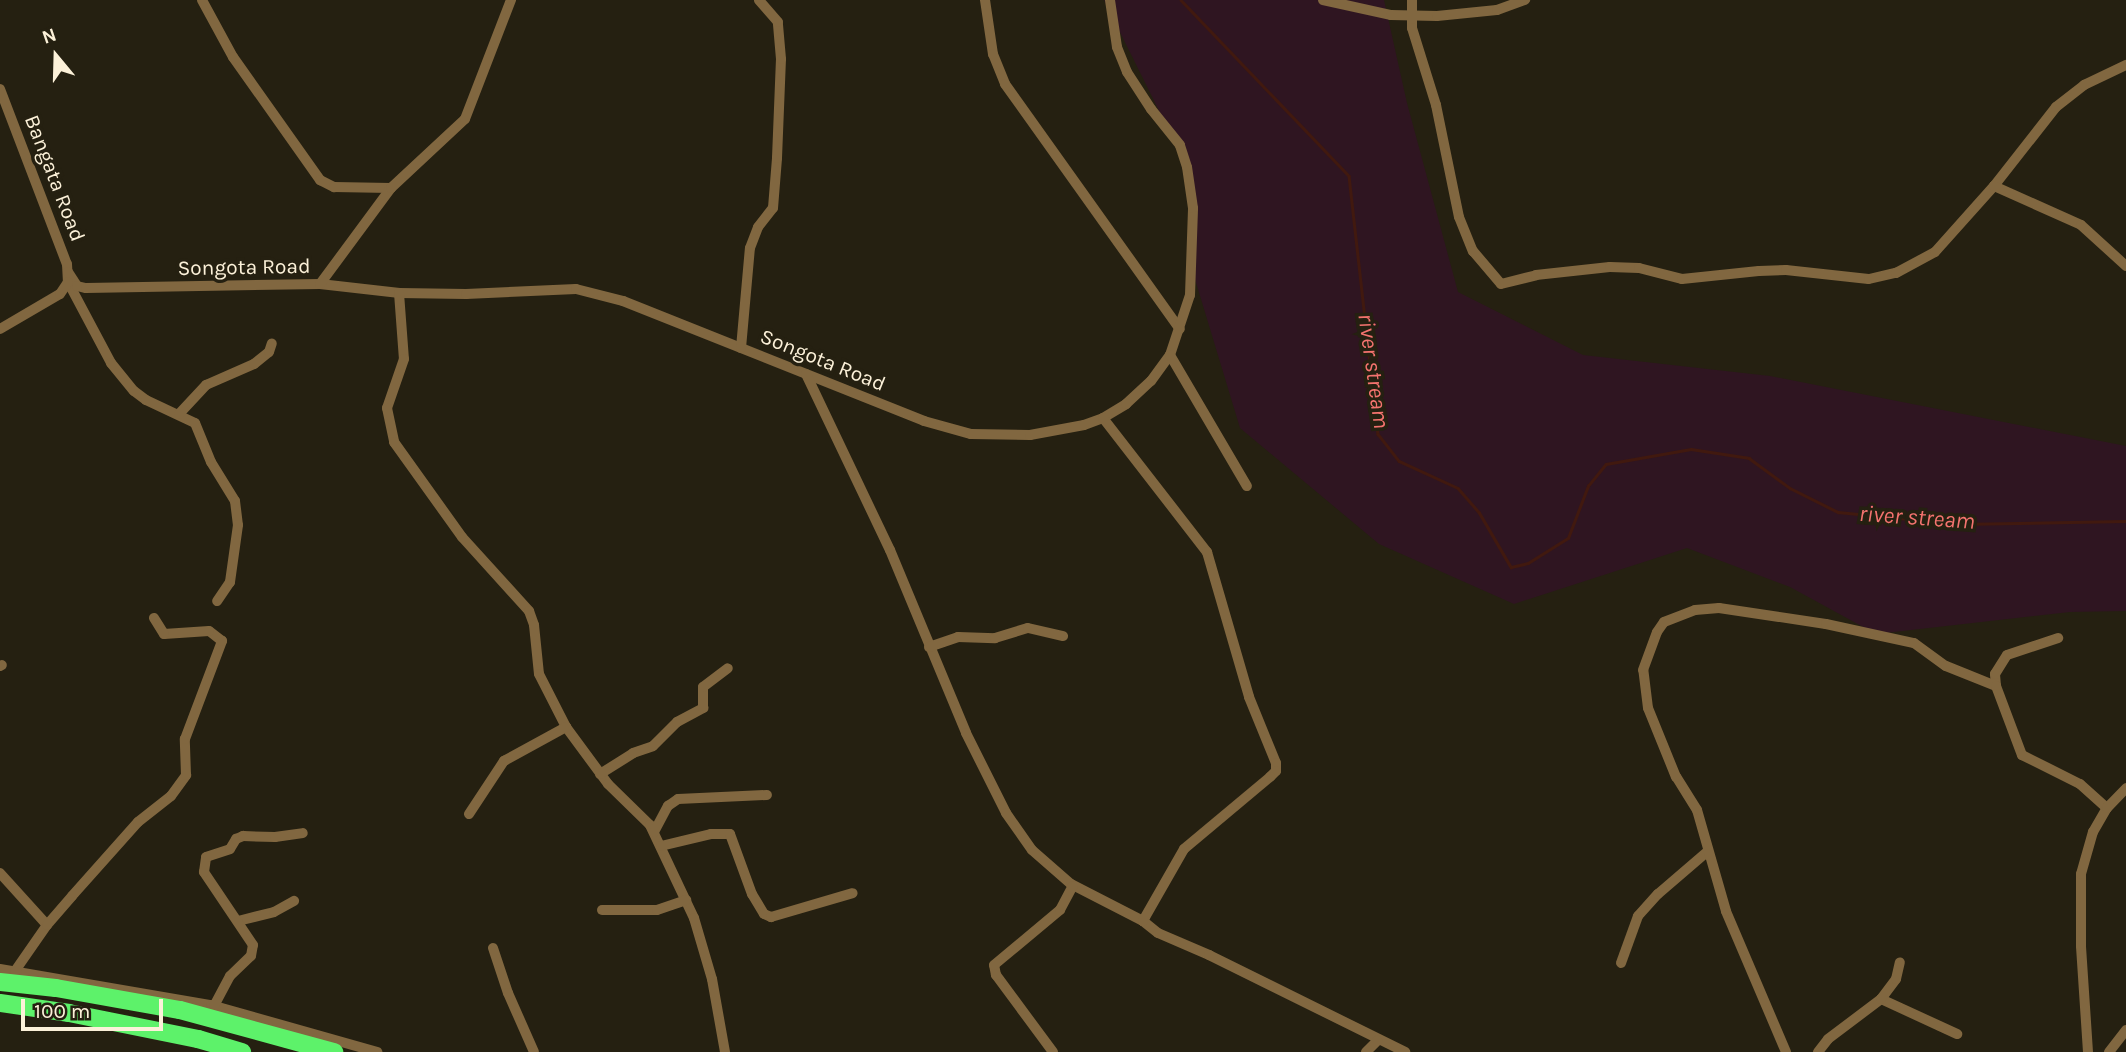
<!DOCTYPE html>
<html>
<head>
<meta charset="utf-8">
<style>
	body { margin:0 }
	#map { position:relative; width:2126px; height:1052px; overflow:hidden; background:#252011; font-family:Karla,sans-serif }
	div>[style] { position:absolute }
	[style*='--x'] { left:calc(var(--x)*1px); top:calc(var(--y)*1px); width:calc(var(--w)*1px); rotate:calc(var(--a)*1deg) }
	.green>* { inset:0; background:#2f1521 }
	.stream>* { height:2.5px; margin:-1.25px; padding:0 1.25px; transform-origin:1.25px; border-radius:1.25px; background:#41190f }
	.street>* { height:10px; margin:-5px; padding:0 5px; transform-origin:5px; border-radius:5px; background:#816740 }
	.highway>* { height:18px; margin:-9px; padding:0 9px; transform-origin:9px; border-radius:9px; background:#5df26a }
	span { translate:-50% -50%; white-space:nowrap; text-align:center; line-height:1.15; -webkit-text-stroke:7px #252011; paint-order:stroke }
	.street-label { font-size:21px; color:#fcf1d9 }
	.water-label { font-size:23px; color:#f4736f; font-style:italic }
	.north { position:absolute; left:21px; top:21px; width:70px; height:70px; -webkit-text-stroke:5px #252011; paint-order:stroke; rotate:341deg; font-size:19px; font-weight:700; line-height:28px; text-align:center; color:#fcf1d9 }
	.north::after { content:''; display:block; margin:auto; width:24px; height:32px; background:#fcf1d9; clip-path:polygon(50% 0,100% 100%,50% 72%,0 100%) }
	.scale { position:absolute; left:21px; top:999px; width:142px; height:32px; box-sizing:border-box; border:4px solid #fcf1d9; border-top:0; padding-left:9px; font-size:21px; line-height:24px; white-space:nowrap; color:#fcf1d9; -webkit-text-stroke:5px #252011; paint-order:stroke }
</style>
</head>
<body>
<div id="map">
	<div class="green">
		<i style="clip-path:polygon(1104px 0,1384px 0,1407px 103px,1458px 292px,1583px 355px,1770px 376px,2126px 446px,2126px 611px,2070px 612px,1876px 634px,1790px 587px,1687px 548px,1514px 604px,1379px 544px,1240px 428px,1191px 266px,1187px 167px)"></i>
	</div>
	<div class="stream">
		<i style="--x:1181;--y:0;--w:243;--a:46.3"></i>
		<i style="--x:1349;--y:176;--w:260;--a:83.6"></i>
		<i style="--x:1378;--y:434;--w:34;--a:52"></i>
		<i style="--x:1399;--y:461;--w:65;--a:24.6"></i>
		<i style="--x:1458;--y:488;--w:32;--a:49"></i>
		<i style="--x:1479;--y:512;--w:64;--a:59.8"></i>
		<i style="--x:1511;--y:567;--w:17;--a:-13"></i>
		<i style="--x:1528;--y:563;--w:47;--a:-32"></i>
		<i style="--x:1568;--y:538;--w:56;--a:-69"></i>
		<i style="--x:1588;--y:486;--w:28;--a:-51"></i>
		<i style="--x:1606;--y:464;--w:86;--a:-10"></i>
		<i style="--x:1691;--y:449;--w:59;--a:8.8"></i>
		<i style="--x:1749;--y:458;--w:51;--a:36.2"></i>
		<i style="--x:1790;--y:488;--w:54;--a:26.6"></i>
		<i style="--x:1838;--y:512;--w:121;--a:5.7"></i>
		<i style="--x:1958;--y:524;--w:168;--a:-1"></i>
	</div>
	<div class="street">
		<i style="--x:202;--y:0;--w:65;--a:61.5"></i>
		<i style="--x:233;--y:57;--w:151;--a:54.7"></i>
		<i style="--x:320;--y:180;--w:16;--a:27"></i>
		<i style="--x:334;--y:187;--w:57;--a:1"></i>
		<i style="--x:985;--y:0;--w:55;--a:81.6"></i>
		<i style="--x:993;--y:54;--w:32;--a:68"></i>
		<i style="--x:1005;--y:84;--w:301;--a:54.5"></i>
		<i style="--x:1323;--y:0;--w:70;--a:12.4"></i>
		<i style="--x:1391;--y:15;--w:46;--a:1.2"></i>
		<i style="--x:1437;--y:16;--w:60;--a:-5.7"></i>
		<i style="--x:1497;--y:10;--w:30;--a:-20"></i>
		<i style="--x:1412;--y:0;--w:28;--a:90"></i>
		<i style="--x:1412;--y:28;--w:81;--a:72.7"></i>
		<i style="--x:1436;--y:105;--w:114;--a:78.4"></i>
		<i style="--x:1459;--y:217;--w:37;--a:68"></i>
		<i style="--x:1473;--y:251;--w:43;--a:49.7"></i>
		<i style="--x:1501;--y:284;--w:36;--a:-14"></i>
		<i style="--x:1536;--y:275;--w:74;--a:-6.2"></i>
		<i style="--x:1610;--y:267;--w:29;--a:2"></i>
		<i style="--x:1639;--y:268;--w:44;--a:14.3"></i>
		<i style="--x:1682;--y:279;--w:77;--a:-5.9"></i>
		<i style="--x:1759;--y:271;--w:27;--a:-2"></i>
		<i style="--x:1786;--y:270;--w:83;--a:6.2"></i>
		<i style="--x:1869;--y:279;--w:28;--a:-13"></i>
		<i style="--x:1896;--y:273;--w:44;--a:-28.3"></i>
		<i style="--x:1935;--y:252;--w:89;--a:-48.2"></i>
		<i style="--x:1994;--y:186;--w:100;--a:-51.9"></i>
		<i style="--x:2056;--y:107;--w:36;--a:-38"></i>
		<i style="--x:2084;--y:85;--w:47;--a:-25.5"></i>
		<i style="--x:0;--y:89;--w:187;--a:69.1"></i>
		<i style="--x:67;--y:264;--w:18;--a:87"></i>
		<i style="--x:68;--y:282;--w:92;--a:62"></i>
		<i style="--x:111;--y:363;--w:36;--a:51"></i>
		<i style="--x:134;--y:391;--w:15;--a:37"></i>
		<i style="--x:146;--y:400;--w:54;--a:25.1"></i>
		<i style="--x:195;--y:423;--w:42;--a:67.7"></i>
		<i style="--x:211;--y:462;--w:46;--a:58.4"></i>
		<i style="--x:235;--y:501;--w:24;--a:83"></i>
		<i style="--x:238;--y:525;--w:58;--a:98"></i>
		<i style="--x:230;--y:582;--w:23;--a:124"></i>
		<i style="--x:1994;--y:186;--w:95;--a:24.1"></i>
		<i style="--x:2081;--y:225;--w:61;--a:42.3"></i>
		<i style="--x:68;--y:272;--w:17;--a:57"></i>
		<i style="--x:77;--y:286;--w:9;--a:13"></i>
		<i style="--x:86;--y:288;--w:234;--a:-1"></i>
		<i style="--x:320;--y:284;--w:80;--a:6.5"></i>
		<i style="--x:399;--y:293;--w:67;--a:0.9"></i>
		<i style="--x:466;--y:294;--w:110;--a:-2.6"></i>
		<i style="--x:576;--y:289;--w:49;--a:14.3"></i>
		<i style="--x:623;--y:301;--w:324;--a:21.7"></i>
		<i style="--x:924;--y:421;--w:49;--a:15.5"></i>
		<i style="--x:971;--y:434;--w:59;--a:1"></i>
		<i style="--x:1030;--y:435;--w:55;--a:-10.5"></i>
		<i style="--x:1084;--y:425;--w:20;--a:-20"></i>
		<i style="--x:1103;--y:418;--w:27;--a:-31"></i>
		<i style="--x:1126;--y:404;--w:34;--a:-43"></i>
		<i style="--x:1151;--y:381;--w:32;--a:-54"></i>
		<i style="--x:1170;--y:355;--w:63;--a:-71.6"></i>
		<i style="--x:1190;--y:295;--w:87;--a:-88"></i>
		<i style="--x:1193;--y:208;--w:41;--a:-98.3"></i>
		<i style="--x:1187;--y:167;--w:23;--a:-108"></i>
		<i style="--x:1180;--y:145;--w:46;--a:-128.9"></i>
		<i style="--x:1151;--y:109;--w:44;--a:-123"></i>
		<i style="--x:1127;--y:72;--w:27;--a:-112"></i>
		<i style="--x:1117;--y:47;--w:48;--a:-98.5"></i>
		<i style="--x:320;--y:284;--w:119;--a:-53.5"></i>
		<i style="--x:391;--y:188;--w:101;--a:-43"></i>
		<i style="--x:465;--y:119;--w:128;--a:-68.9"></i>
		<i style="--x:399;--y:293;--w:66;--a:85.7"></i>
		<i style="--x:404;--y:359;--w:52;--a:109.1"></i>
		<i style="--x:387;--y:408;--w:35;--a:78"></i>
		<i style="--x:394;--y:442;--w:117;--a:54.4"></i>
		<i style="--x:462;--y:537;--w:100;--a:47.8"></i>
		<i style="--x:529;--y:611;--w:15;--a:70"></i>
		<i style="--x:534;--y:625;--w:49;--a:84.2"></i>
		<i style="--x:539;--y:674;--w:59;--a:63"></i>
		<i style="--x:566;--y:727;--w:71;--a:53.6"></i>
		<i style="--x:608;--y:784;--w:59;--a:44.3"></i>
		<i style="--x:650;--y:825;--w:103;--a:64.7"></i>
		<i style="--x:694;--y:918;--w:64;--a:73.6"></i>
		<i style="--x:712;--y:979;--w:74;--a:79.9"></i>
		<i style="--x:0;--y:329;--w:69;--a:-30.3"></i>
		<i style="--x:60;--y:294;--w:14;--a:-56"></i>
		<i style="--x:741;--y:348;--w:100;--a:-84.9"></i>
		<i style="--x:750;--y:248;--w:22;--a:-69"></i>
		<i style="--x:758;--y:227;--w:24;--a:-52"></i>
		<i style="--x:773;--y:208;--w:50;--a:-85.4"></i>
		<i style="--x:777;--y:158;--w:99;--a:-87.7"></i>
		<i style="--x:781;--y:59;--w:37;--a:-95"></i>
		<i style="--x:778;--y:22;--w:29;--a:-131"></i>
		<i style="--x:1170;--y:355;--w:152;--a:59.6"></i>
		<i style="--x:806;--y:374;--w:195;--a:64.5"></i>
		<i style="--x:890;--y:550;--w:198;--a:67.4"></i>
		<i style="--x:966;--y:733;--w:89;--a:63.4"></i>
		<i style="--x:1006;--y:813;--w:45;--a:54.9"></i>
		<i style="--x:1032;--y:850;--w:52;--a:41.1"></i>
		<i style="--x:1071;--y:884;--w:81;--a:27.2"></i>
		<i style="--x:1143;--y:921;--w:19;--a:39"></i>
		<i style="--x:1158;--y:933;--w:56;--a:23.3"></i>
		<i style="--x:1209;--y:955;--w:219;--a:26.3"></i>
		<i style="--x:179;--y:414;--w:40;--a:-47"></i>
		<i style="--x:206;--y:385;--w:52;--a:-23.6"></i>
		<i style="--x:254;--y:364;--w:19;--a:-39"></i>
		<i style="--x:269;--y:352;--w:9;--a:-72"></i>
		<i style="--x:1103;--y:418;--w:170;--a:52.2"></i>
		<i style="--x:1207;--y:552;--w:151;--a:73.8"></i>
		<i style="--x:1249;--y:697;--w:71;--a:67.8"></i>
		<i style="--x:1276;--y:763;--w:8;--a:90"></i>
		<i style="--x:1276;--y:771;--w:8;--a:135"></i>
		<i style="--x:1270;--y:777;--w:112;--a:140.1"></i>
		<i style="--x:1184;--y:849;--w:83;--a:119.7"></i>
		<i style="--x:929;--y:647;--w:31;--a:-19"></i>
		<i style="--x:958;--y:637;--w:37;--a:2"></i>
		<i style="--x:995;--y:638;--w:34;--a:-17"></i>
		<i style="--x:1028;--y:628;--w:36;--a:13"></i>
		<i style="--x:0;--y:666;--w:2;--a:-27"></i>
		<i style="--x:1996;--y:686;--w:12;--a:-95"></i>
		<i style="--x:1995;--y:674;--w:22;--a:-58"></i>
		<i style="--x:2007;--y:655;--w:54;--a:-18.4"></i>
		<i style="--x:600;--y:774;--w:39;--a:-32"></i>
		<i style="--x:633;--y:753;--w:21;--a:-19"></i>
		<i style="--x:653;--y:746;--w:34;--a:-45"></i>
		<i style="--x:677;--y:722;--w:30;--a:-28"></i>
		<i style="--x:703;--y:708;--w:21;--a:-90"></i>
		<i style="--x:703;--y:687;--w:31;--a:-37"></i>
		<i style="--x:469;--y:814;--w:64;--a:-56.6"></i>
		<i style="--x:504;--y:761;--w:71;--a:-28.7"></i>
		<i style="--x:654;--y:832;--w:30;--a:-62"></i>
		<i style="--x:668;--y:806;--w:12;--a:-35"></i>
		<i style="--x:678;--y:799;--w:89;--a:-2.6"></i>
		<i style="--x:661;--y:846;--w:51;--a:-13.5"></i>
		<i style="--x:711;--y:834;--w:19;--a:0"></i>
		<i style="--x:730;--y:834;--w:64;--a:69.9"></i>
		<i style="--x:752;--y:894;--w:23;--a:59"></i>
		<i style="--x:764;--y:914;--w:8;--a:23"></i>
		<i style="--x:771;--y:917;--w:85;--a:-16.3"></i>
		<i style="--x:0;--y:873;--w:70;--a:47.9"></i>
		<i style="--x:602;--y:910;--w:55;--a:0"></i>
		<i style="--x:657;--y:910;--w:31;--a:-19"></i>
		<i style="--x:238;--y:921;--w:37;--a:-14"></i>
		<i style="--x:274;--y:912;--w:23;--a:-29"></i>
		<i style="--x:493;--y:948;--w:47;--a:71.6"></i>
		<i style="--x:508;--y:993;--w:64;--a:66.2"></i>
		<i style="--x:1621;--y:963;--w:50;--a:-70.1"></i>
		<i style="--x:1638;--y:916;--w:30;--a:-48"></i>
		<i style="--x:1658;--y:894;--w:66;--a:-40.7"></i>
		<i style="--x:0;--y:969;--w:214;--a:9.7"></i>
		<i style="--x:211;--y:1005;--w:173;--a:15.8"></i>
		<i style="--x:15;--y:971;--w:56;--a:-55.2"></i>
		<i style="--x:47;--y:925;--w:38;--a:-49"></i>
		<i style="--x:72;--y:896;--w:99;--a:-48.3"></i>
		<i style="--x:138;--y:822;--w:42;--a:-38.2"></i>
		<i style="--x:171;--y:796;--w:26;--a:-54"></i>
		<i style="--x:186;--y:775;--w:36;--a:-92"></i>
		<i style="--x:185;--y:739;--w:105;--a:-69.3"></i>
		<i style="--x:222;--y:641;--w:16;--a:-142"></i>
		<i style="--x:209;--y:631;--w:45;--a:176.2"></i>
		<i style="--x:164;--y:634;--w:19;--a:-122"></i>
		<i style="--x:1881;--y:999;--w:84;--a:24.7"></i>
		<i style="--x:214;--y:1006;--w:34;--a:-62"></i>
		<i style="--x:230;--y:976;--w:29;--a:-44"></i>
		<i style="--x:251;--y:956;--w:11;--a:-80"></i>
		<i style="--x:253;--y:945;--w:88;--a:-123.9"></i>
		<i style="--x:204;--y:872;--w:15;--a:-82"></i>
		<i style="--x:206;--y:857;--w:25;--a:-18"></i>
		<i style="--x:230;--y:849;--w:12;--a:-59"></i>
		<i style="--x:236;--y:839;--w:8;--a:-23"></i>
		<i style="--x:243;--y:836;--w:32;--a:2"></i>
		<i style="--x:275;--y:837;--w:28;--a:-8"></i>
		<i style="--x:1053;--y:1052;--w:96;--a:-126.5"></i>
		<i style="--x:996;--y:975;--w:10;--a:-101"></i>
		<i style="--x:994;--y:965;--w:86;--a:-39.8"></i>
		<i style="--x:1060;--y:910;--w:27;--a:-62"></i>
		<i style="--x:1366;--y:1052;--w:16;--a:-45"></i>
		<i style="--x:1786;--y:1052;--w:153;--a:-113.1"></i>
		<i style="--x:1726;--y:911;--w:105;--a:-106"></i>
		<i style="--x:1697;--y:810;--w:39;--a:-122"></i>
		<i style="--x:1676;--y:777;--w:74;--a:-112.1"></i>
		<i style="--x:1648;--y:708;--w:38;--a:-97"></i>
		<i style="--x:1643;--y:670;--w:40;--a:-69.8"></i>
		<i style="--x:1657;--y:632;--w:12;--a:-55"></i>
		<i style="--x:1664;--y:622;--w:33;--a:-21"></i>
		<i style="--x:1695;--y:610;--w:24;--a:-5"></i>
		<i style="--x:1719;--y:608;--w:108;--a:8.5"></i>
		<i style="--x:1826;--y:624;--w:90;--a:12.2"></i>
		<i style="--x:1914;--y:643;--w:39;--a:36"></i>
		<i style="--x:1946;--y:666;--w:54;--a:21.8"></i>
		<i style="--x:1996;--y:686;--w:74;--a:69.4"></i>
		<i style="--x:2022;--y:755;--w:65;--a:26.6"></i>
		<i style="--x:2080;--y:784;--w:36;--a:42"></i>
		<i style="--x:1818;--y:1052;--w:16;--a:-52"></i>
		<i style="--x:1828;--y:1039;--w:66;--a:-37"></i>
		<i style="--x:1881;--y:999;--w:25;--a:-53"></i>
		<i style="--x:1896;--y:979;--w:17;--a:-77"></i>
		<i style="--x:2088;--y:1052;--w:106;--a:-93.8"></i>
		<i style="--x:2081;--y:946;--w:72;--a:-90"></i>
		<i style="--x:2081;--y:874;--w:44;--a:-74.1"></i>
		<i style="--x:2093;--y:832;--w:28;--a:-60"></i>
		<i style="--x:2107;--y:808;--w:28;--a:-46"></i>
		<i style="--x:2109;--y:1052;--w:28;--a:-52"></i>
	</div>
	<div class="highway">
		<i style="--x:0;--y:982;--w:56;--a:6.1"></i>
		<i style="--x:56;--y:988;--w:126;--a:10.1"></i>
		<i style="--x:180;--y:1010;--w:160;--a:15.3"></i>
		<i style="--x:0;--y:1003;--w:70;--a:8.2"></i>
		<i style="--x:69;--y:1013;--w:132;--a:11.4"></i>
		<i style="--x:198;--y:1039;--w:46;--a:16.5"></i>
	</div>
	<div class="street-label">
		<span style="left:55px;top:178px;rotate:69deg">Bangata Road</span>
		<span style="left:244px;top:267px;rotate:-1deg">Songota Road</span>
		<span style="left:823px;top:360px;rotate:22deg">Songota Road</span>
	</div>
	<div class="water-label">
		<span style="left:1373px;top:371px;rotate:82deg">river stream</span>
		<span style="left:1917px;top:518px;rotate:4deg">river stream</span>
	</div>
	<div class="north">N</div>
	<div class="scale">100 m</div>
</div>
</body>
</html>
